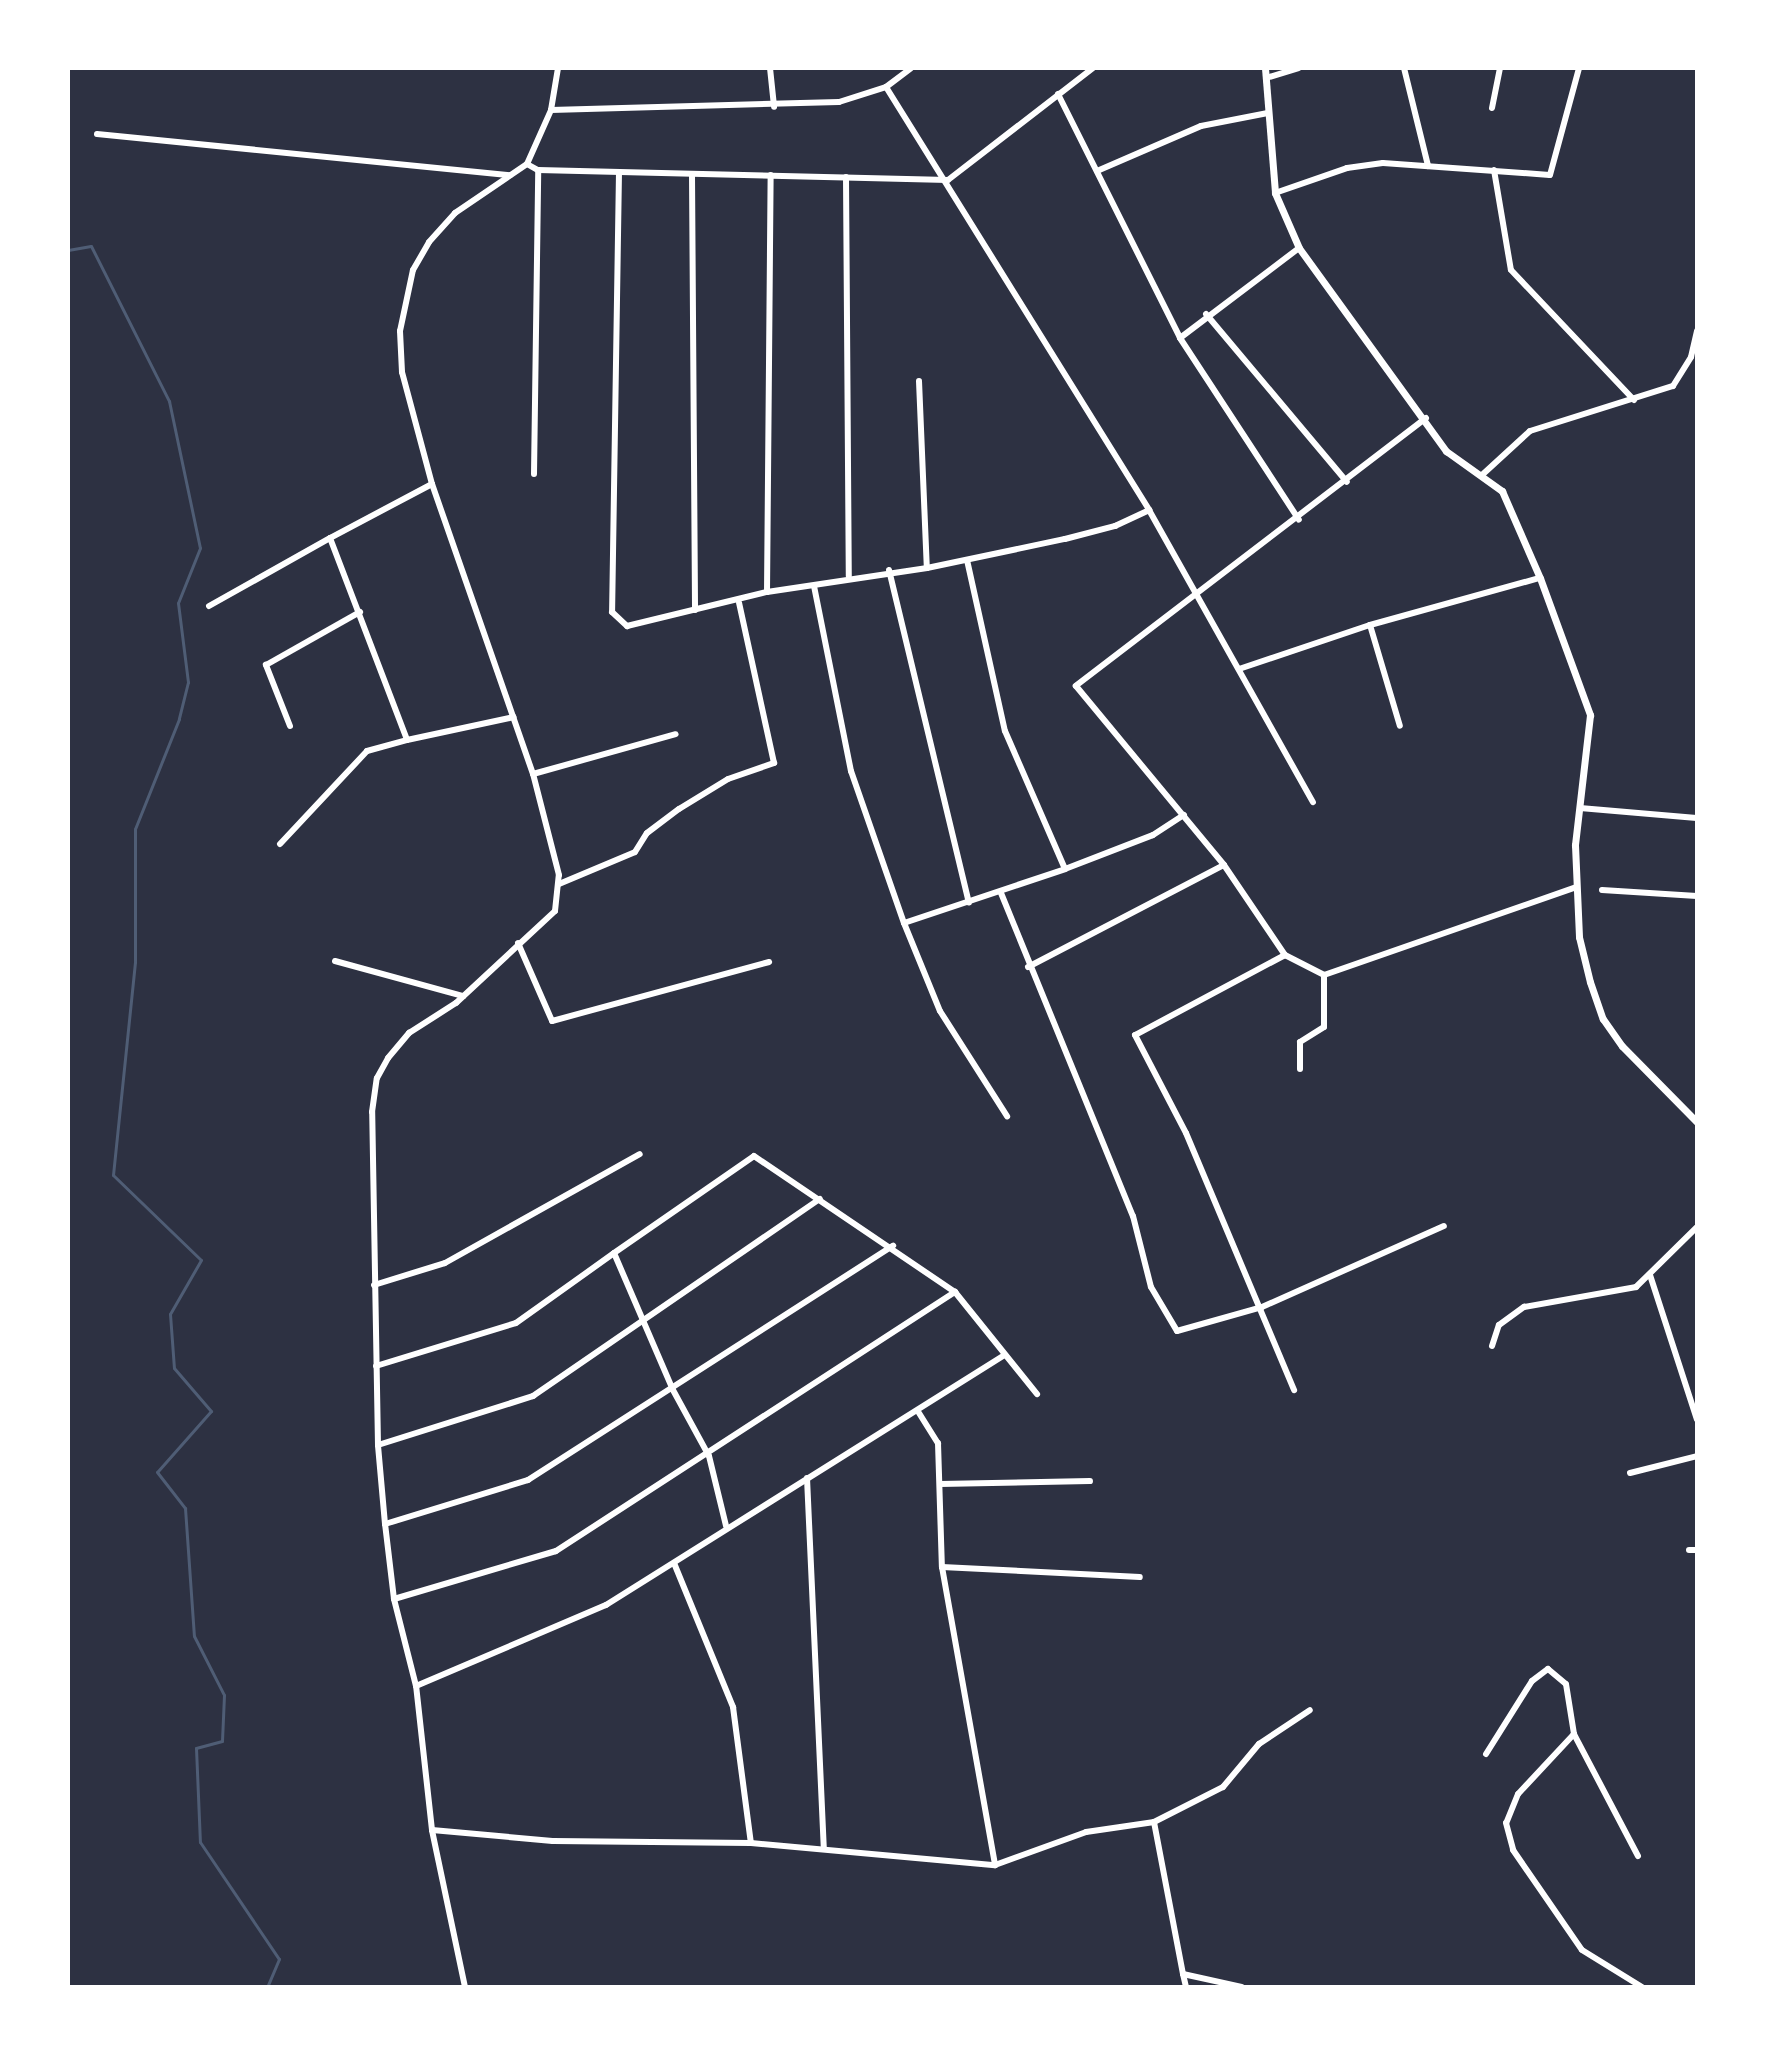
<!DOCTYPE html>
<html>
<head>
<meta charset="utf-8">
<style>
	body { margin:0 }
	#map { position:relative; width:1765px; height:2055px; overflow:hidden; background:#2d3142; font-family:Ubuntu,sans-serif }
	div>[style] { position:absolute }
	[style*='--x'] { left:calc(var(--x)*1px); top:calc(var(--y)*1px); width:calc(var(--w)*1px); rotate:calc(var(--a)*1deg) }
	.stream>* { height:3px; margin:-1.5px; padding:0 1.5px; transform-origin:1.5px; border-radius:1.5px; background:#4f5d75 }
	.minor>* { height:6px; margin:-3px; padding:0 3px; transform-origin:3px; border-radius:3px; background:#fff }
	.tertiary>* { height:7px; margin:-3.5px; padding:0 3.5px; transform-origin:3.5px; border-radius:3.5px; background:#fff }
	span { translate:-50% -50%; white-space:nowrap; text-align:center; line-height:1.15; -webkit-text-stroke:8px #fff; paint-order:stroke }
	.frame { position:absolute; inset:0; border:70px solid #fff; pointer-events:none }
</style>
</head>
<body>
<div id="map">
	<div class="stream">
		<i style="--x:68;--y:250;--w:23;--a:-10"></i>
		<i style="--x:91;--y:246;--w:174;--a:63.3"></i>
		<i style="--x:169;--y:401;--w:150;--a:78.1"></i>
		<i style="--x:200;--y:548;--w:59;--a:111.8"></i>
		<i style="--x:178;--y:603;--w:80;--a:82.8"></i>
		<i style="--x:188;--y:682;--w:38;--a:104"></i>
		<i style="--x:179;--y:719;--w:118;--a:111.8"></i>
		<i style="--x:135;--y:829;--w:133;--a:90"></i>
		<i style="--x:135;--y:962;--w:214;--a:95.9"></i>
		<i style="--x:113;--y:1175;--w:122;--a:44"></i>
		<i style="--x:201;--y:1260;--w:62;--a:119.9"></i>
		<i style="--x:170;--y:1314;--w:54;--a:85.8"></i>
		<i style="--x:174;--y:1368;--w:57;--a:49.3"></i>
		<i style="--x:211;--y:1411;--w:81;--a:131.5"></i>
		<i style="--x:157;--y:1472;--w:46;--a:52.1"></i>
		<i style="--x:185;--y:1508;--w:128;--a:86"></i>
		<i style="--x:194;--y:1636;--w:66;--a:63"></i>
		<i style="--x:224;--y:1695;--w:46;--a:92.5"></i>
		<i style="--x:222;--y:1741;--w:27;--a:165"></i>
		<i style="--x:196;--y:1748;--w:94;--a:87.6"></i>
		<i style="--x:200;--y:1842;--w:141;--a:56"></i>
		<i style="--x:279;--y:1959;--w:30;--a:113"></i>
	</div>
	<div class="minor">
		<i style="--x:770;--y:68;--w:39;--a:84"></i>
		<i style="--x:1404;--y:68;--w:101;--a:76.2"></i>
		<i style="--x:1266;--y:78;--w:34;--a:-17"></i>
		<i style="--x:886;--y:87;--w:498;--a:58.1"></i>
		<i style="--x:1149;--y:510;--w:335;--a:60.7"></i>
		<i style="--x:1058;--y:94;--w:273;--a:63.4"></i>
		<i style="--x:1180;--y:338;--w:217;--a:56.8"></i>
		<i style="--x:1492;--y:108;--w:41;--a:-78.7"></i>
		<i style="--x:551;--y:110;--w:288;--a:-1.6"></i>
		<i style="--x:839;--y:102;--w:49;--a:-17.7"></i>
		<i style="--x:886;--y:87;--w:31;--a:-37"></i>
		<i style="--x:97;--y:134;--w:415;--a:5.7"></i>
		<i style="--x:527;--y:164;--w:13;--a:29"></i>
		<i style="--x:538;--y:170;--w:410;--a:1.4"></i>
		<i style="--x:948;--y:180;--w:183;--a:-37.7"></i>
		<i style="--x:1494;--y:170;--w:101;--a:80.4"></i>
		<i style="--x:1511;--y:270;--w:179;--a:46.6"></i>
		<i style="--x:1097;--y:171;--w:113;--a:-23.4"></i>
		<i style="--x:1201;--y:126;--w:68;--a:-11"></i>
		<i style="--x:619;--y:172;--w:440;--a:90.9"></i>
		<i style="--x:612;--y:612;--w:21;--a:43"></i>
		<i style="--x:627;--y:626;--w:144;--a:-13.7"></i>
		<i style="--x:767;--y:592;--w:162;--a:-8.5"></i>
		<i style="--x:927;--y:568;--w:141;--a:-11.9"></i>
		<i style="--x:1065;--y:539;--w:52;--a:-14.6"></i>
		<i style="--x:1115;--y:526;--w:38;--a:-25"></i>
		<i style="--x:692;--y:175;--w:435;--a:89.6"></i>
		<i style="--x:846;--y:177;--w:399;--a:89.6"></i>
		<i style="--x:1275;--y:193;--w:76;--a:-19.1"></i>
		<i style="--x:1347;--y:168;--w:36;--a:-8"></i>
		<i style="--x:1383;--y:163;--w:167;--a:4.1"></i>
		<i style="--x:1550;--y:175;--w:111;--a:-74.8"></i>
		<i style="--x:1206;--y:314;--w:219;--a:50"></i>
		<i style="--x:1180;--y:338;--w:149;--a:-37.1"></i>
		<i style="--x:919;--y:381;--w:187;--a:87.6"></i>
		<i style="--x:1426;--y:418;--w:441;--a:142.6"></i>
		<i style="--x:1076;--y:686;--w:232;--a:50.4"></i>
		<i style="--x:1224;--y:865;--w:109;--a:55.9"></i>
		<i style="--x:1285;--y:955;--w:44;--a:27.1"></i>
		<i style="--x:1324;--y:975;--w:267;--a:-19.2"></i>
		<i style="--x:534;--y:474;--w:304;--a:-89.2"></i>
		<i style="--x:1482;--y:475;--w:65;--a:-42.5"></i>
		<i style="--x:1530;--y:431;--w:150;--a:-17.5"></i>
		<i style="--x:1673;--y:386;--w:34;--a:-58"></i>
		<i style="--x:1691;--y:357;--w:27;--a:-77"></i>
		<i style="--x:432;--y:484;--w:115;--a:152.1"></i>
		<i style="--x:330;--y:538;--w:216;--a:69.1"></i>
		<i style="--x:407;--y:740;--w:109;--a:-12.1"></i>
		<i style="--x:967;--y:560;--w:175;--a:77.5"></i>
		<i style="--x:1005;--y:731;--w:150;--a:66.5"></i>
		<i style="--x:889;--y:570;--w:342;--a:76.5"></i>
		<i style="--x:814;--y:586;--w:189;--a:78.7"></i>
		<i style="--x:851;--y:771;--w:161;--a:70.8"></i>
		<i style="--x:904;--y:923;--w:95;--a:67.8"></i>
		<i style="--x:940;--y:1011;--w:125;--a:57.5"></i>
		<i style="--x:767;--y:592;--w:417;--a:-89.5"></i>
		<i style="--x:209;--y:606;--w:139;--a:-29.3"></i>
		<i style="--x:1370;--y:625;--w:105;--a:73.5"></i>
		<i style="--x:1239;--y:669;--w:138;--a:-18.6"></i>
		<i style="--x:1370;--y:625;--w:176;--a:-15.5"></i>
		<i style="--x:290;--y:726;--w:66;--a:-111.5"></i>
		<i style="--x:266;--y:665;--w:108;--a:-29.4"></i>
		<i style="--x:533;--y:774;--w:148;--a:-15.6"></i>
		<i style="--x:1580;--y:808;--w:117;--a:4.9"></i>
		<i style="--x:280;--y:844;--w:127;--a:-46.9"></i>
		<i style="--x:367;--y:751;--w:41;--a:-15.4"></i>
		<i style="--x:559;--y:884;--w:82;--a:-22.8"></i>
		<i style="--x:635;--y:852;--w:22;--a:-58"></i>
		<i style="--x:647;--y:833;--w:40;--a:-37"></i>
		<i style="--x:679;--y:809;--w:57;--a:-31.5"></i>
		<i style="--x:728;--y:779;--w:49;--a:-19.2"></i>
		<i style="--x:774;--y:763;--w:164;--a:-102.3"></i>
		<i style="--x:1602;--y:890;--w:95;--a:3.6"></i>
		<i style="--x:1001;--y:893;--w:349;--a:67.8"></i>
		<i style="--x:1133;--y:1216;--w:73;--a:75.8"></i>
		<i style="--x:1151;--y:1287;--w:51;--a:59.4"></i>
		<i style="--x:1177;--y:1331;--w:88;--a:-15.8"></i>
		<i style="--x:1262;--y:1307;--w:199;--a:-24"></i>
		<i style="--x:904;--y:923;--w:170;--a:-18.5"></i>
		<i style="--x:1065;--y:869;--w:94;--a:-21.1"></i>
		<i style="--x:1153;--y:835;--w:37;--a:-33"></i>
		<i style="--x:518;--y:943;--w:85;--a:66.4"></i>
		<i style="--x:552;--y:1021;--w:225;--a:-15.2"></i>
		<i style="--x:1285;--y:955;--w:170;--a:151.9"></i>
		<i style="--x:1135;--y:1035;--w:110;--a:62.5"></i>
		<i style="--x:1186;--y:1133;--w:279;--a:67.2"></i>
		<i style="--x:335;--y:961;--w:133;--a:15.3"></i>
		<i style="--x:1028;--y:967;--w:221;--a:-27.5"></i>
		<i style="--x:1300;--y:1069;--w:27;--a:-90"></i>
		<i style="--x:1300;--y:1042;--w:28;--a:-32"></i>
		<i style="--x:1324;--y:1027;--w:52;--a:-90"></i>
		<i style="--x:614;--y:1253;--w:170;--a:-34.7"></i>
		<i style="--x:754;--y:1156;--w:243;--a:34.1"></i>
		<i style="--x:955;--y:1292;--w:131;--a:51.2"></i>
		<i style="--x:1650;--y:1275;--w:152;--a:72"></i>
		<i style="--x:374;--y:1285;--w:74;--a:-17.2"></i>
		<i style="--x:445;--y:1263;--w:223;--a:-29.2"></i>
		<i style="--x:1492;--y:1346;--w:22;--a:-72"></i>
		<i style="--x:1499;--y:1325;--w:31;--a:-36"></i>
		<i style="--x:1524;--y:1307;--w:114;--a:-10.1"></i>
		<i style="--x:1636;--y:1287;--w:86;--a:-44.5"></i>
		<i style="--x:376;--y:1366;--w:146;--a:-17.1"></i>
		<i style="--x:516;--y:1323;--w:120;--a:-35.5"></i>
		<i style="--x:614;--y:1253;--w:149;--a:66.7"></i>
		<i style="--x:673;--y:1390;--w:75;--a:61.4"></i>
		<i style="--x:709;--y:1456;--w:72;--a:76.3"></i>
		<i style="--x:919;--y:1413;--w:36;--a:58"></i>
		<i style="--x:938;--y:1443;--w:124;--a:88.2"></i>
		<i style="--x:942;--y:1567;--w:303;--a:79.9"></i>
		<i style="--x:378;--y:1445;--w:163;--a:-17.5"></i>
		<i style="--x:533;--y:1396;--w:348;--a:-34.5"></i>
		<i style="--x:1630;--y:1473;--w:69;--a:-14.2"></i>
		<i style="--x:807;--y:1478;--w:370;--a:87.4"></i>
		<i style="--x:940;--y:1484;--w:150;--a:-1.1"></i>
		<i style="--x:385;--y:1524;--w:150;--a:-17.1"></i>
		<i style="--x:528;--y:1480;--w:434;--a:-32.7"></i>
		<i style="--x:1689;--y:1550;--w:8;--a:0"></i>
		<i style="--x:674;--y:1563;--w:156;--a:67.7"></i>
		<i style="--x:733;--y:1707;--w:137;--a:82.5"></i>
		<i style="--x:942;--y:1567;--w:198;--a:2.9"></i>
		<i style="--x:394;--y:1599;--w:169;--a:-16.5"></i>
		<i style="--x:556;--y:1551;--w:476;--a:-33"></i>
		<i style="--x:416;--y:1686;--w:207;--a:-23.1"></i>
		<i style="--x:606;--y:1605;--w:470;--a:-32.1"></i>
		<i style="--x:1486;--y:1754;--w:86;--a:-57.8"></i>
		<i style="--x:1532;--y:1681;--w:20;--a:-37"></i>
		<i style="--x:1548;--y:1669;--w:23;--a:40"></i>
		<i style="--x:1566;--y:1684;--w:51;--a:80.9"></i>
		<i style="--x:1154;--y:1822;--w:77;--a:-26.9"></i>
		<i style="--x:1223;--y:1787;--w:56;--a:-50.1"></i>
		<i style="--x:1259;--y:1744;--w:61;--a:-33.7"></i>
		<i style="--x:432;--y:1830;--w:121;--a:5.2"></i>
		<i style="--x:553;--y:1841;--w:198;--a:0.6"></i>
		<i style="--x:751;--y:1843;--w:245;--a:5.2"></i>
		<i style="--x:995;--y:1865;--w:97;--a:-19.9"></i>
		<i style="--x:1086;--y:1832;--w:69;--a:-8.4"></i>
		<i style="--x:1154;--y:1822;--w:155;--a:79.2"></i>
		<i style="--x:1183;--y:1974;--w:60;--a:12.4"></i>
		<i style="--x:1638;--y:1856;--w:138;--a:-117.7"></i>
		<i style="--x:1574;--y:1734;--w:82;--a:133"></i>
		<i style="--x:1518;--y:1794;--w:31;--a:112"></i>
		<i style="--x:1506;--y:1823;--w:28;--a:75"></i>
		<i style="--x:1513;--y:1850;--w:121;--a:55.4"></i>
		<i style="--x:1582;--y:1950;--w:70;--a:31.7"></i>
		<i style="--x:1183;--y:1974;--w:13;--a:77"></i>
		<i style="--x:465;--y:1987;--w:160;--a:-101.9"></i>
		<i style="--x:432;--y:1830;--w:145;--a:-96.3"></i>
		<i style="--x:416;--y:1686;--w:90;--a:-104.2"></i>
		<i style="--x:394;--y:1599;--w:76;--a:-96.8"></i>
		<i style="--x:385;--y:1524;--w:79;--a:-95.1"></i>
		<i style="--x:378;--y:1445;--w:333;--a:-91"></i>
		<i style="--x:372;--y:1112;--w:34;--a:-82"></i>
		<i style="--x:377;--y:1078;--w:23;--a:-61"></i>
		<i style="--x:388;--y:1058;--w:33;--a:-50"></i>
		<i style="--x:409;--y:1033;--w:56;--a:-32.6"></i>
		<i style="--x:456;--y:1003;--w:135;--a:-42.9"></i>
		<i style="--x:555;--y:911;--w:36;--a:-84"></i>
		<i style="--x:559;--y:875;--w:104;--a:-104.4"></i>
		<i style="--x:533;--y:774;--w:307;--a:-109.2"></i>
		<i style="--x:432;--y:484;--w:116;--a:-105"></i>
		<i style="--x:402;--y:372;--w:41;--a:-92.8"></i>
		<i style="--x:400;--y:331;--w:62;--a:-78"></i>
		<i style="--x:413;--y:270;--w:32;--a:-60"></i>
		<i style="--x:429;--y:242;--w:39;--a:-48"></i>
		<i style="--x:455;--y:213;--w:87;--a:-34.2"></i>
		<i style="--x:527;--y:164;--w:59;--a:-66"></i>
		<i style="--x:551;--y:110;--w:43;--a:-80.5"></i>
	</div>
	<div class="tertiary">
		<i style="--x:1265;--y:68;--w:125;--a:85.4"></i>
		<i style="--x:1275;--y:193;--w:60;--a:66.4"></i>
		<i style="--x:1299;--y:248;--w:251;--a:54.1"></i>
		<i style="--x:1446;--y:451;--w:69;--a:35.5"></i>
		<i style="--x:1502;--y:491;--w:95;--a:66.4"></i>
		<i style="--x:1540;--y:578;--w:146;--a:69.9"></i>
		<i style="--x:1590;--y:715;--w:131;--a:96.6"></i>
		<i style="--x:1575;--y:845;--w:92;--a:87.5"></i>
		<i style="--x:1579;--y:937;--w:46;--a:76.3"></i>
		<i style="--x:1590;--y:982;--w:39;--a:71"></i>
		<i style="--x:1603;--y:1019;--w:33;--a:55"></i>
		<i style="--x:1622;--y:1046;--w:107;--a:45.4"></i>
	</div>
	<div class="frame"></div>
</div>
</body>
</html>
